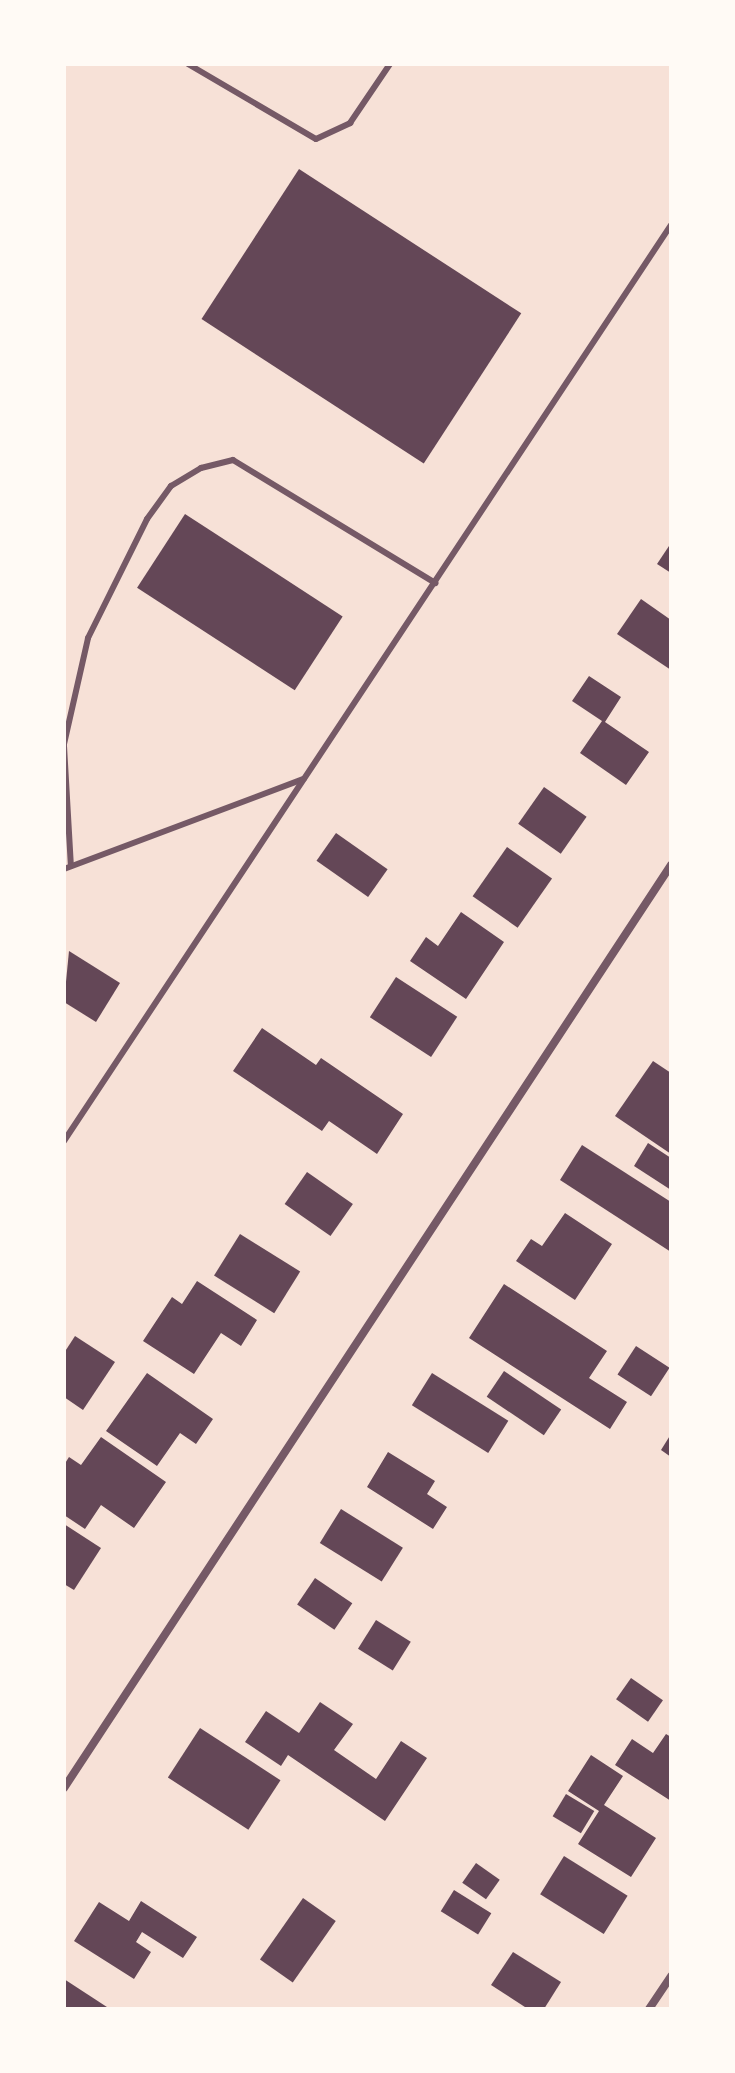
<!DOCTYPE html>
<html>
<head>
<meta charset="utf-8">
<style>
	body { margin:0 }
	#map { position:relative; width:735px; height:2073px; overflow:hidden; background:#f7e1d7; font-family:Overpass,sans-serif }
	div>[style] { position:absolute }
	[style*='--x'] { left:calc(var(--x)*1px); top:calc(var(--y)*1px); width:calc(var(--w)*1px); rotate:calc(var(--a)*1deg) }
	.building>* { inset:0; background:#644757; transform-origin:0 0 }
	.service>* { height:6px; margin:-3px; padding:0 3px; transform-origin:3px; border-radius:3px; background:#755966 }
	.minor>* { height:8px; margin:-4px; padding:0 4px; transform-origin:4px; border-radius:4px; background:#755966 }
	span { translate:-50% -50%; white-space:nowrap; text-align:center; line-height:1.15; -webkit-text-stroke:7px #fffaf5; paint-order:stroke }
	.frame { position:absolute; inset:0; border:66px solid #fffaf5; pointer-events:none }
</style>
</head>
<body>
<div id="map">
	<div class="building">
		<i style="left:299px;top:169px;width:265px;height:179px;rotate:33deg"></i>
		<i style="left:185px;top:514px;width:188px;height:88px;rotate:33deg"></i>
		<i style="clip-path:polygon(671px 543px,671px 573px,657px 564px)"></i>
		<i style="clip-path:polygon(641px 599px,671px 620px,671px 670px,617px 634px)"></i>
		<i style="clip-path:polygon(589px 676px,621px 697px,605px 722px,649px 752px,626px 785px,580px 753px,602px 721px,572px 701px)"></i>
		<i style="left:544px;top:787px;width:52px;height:45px;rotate:35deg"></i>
		<i style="left:336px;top:833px;width:63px;height:34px;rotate:35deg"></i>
		<i style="left:507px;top:847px;width:55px;height:60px;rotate:35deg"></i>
		<i style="clip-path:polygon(461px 912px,504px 942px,466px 999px,410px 961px,426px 937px,438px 946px)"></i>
		<i style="clip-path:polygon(69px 951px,120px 983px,96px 1022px,64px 1002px)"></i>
		<i style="left:396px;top:977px;width:73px;height:48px;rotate:33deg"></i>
		<i style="clip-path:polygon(262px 1028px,316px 1065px,321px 1058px,403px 1114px,377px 1154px,329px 1121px,322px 1131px,233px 1071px)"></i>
		<i style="clip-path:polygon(653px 1061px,671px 1073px,671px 1154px,615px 1116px)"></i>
		<i style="clip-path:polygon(648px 1143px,671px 1158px,671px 1190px,634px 1166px)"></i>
		<i style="clip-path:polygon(582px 1145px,671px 1202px,671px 1252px,560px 1180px)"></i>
		<i style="left:307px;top:1172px;width:56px;height:39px;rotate:35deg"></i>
		<i style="clip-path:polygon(565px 1213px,612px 1244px,575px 1300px,516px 1261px,531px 1239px,542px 1246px)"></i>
		<i style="left:240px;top:1234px;width:71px;height:49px;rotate:32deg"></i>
		<i style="clip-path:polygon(197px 1281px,257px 1320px,241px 1346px,221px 1333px,194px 1374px,143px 1341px,172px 1297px,182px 1304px)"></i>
		<i style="clip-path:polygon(504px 1284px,607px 1351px,589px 1378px,627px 1402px,610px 1429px,469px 1338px)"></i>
		<i style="clip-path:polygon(75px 1336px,115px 1362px,83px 1410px,64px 1397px,64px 1353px)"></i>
		<i style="left:636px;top:1346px;width:40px;height:34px;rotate:33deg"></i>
		<i style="left:504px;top:1371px;width:69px;height:31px;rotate:34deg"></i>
		<i style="clip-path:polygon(147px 1373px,213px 1419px,196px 1444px,180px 1433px,157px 1466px,106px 1431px)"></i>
		<i style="left:432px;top:1373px;width:90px;height:38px;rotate:32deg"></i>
		<i style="clip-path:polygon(671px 1434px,671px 1457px,661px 1450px)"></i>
		<i style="clip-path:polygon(101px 1437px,166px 1482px,134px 1528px,101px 1505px,85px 1529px,64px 1515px,64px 1465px,69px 1457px,81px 1465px)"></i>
		<i style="clip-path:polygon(388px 1452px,435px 1481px,427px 1494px,447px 1507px,433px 1529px,367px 1487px)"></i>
		<i style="left:341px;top:1509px;width:73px;height:40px;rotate:32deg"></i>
		<i style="clip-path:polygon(64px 1524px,101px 1548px,74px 1590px,64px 1584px)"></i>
		<i style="left:315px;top:1578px;width:45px;height:32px;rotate:34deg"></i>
		<i style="left:376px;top:1620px;width:41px;height:34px;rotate:32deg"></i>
		<i style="left:631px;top:1678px;width:39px;height:26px;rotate:35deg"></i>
		<i style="clip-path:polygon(320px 1702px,353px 1724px,334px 1750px,376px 1779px,401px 1741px,427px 1758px,385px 1821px,288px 1755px,281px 1766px,245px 1742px,266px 1711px,299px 1733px)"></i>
		<i style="left:200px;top:1728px;width:96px;height:59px;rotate:33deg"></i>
		<i style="clip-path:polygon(666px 1734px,671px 1737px,671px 1801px,615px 1765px,632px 1739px,653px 1753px)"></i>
		<i style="clip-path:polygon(591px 1755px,623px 1776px,604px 1805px,656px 1838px,631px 1877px,578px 1844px,599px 1811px,568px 1791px)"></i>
		<i style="left:566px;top:1794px;width:33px;height:26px;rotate:31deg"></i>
		<i style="left:564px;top:1856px;width:75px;height:45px;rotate:32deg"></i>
		<i style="left:476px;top:1863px;width:29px;height:24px;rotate:35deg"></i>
		<i style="left:454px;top:1890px;width:44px;height:25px;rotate:32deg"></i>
		<i style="left:303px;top:1898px;width:40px;height:75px;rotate:35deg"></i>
		<i style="clip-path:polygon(141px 1901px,197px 1937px,183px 1958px,142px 1932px,136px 1942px,151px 1952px,134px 1979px,74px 1941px,99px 1902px,129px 1921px)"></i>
		<i style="clip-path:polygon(513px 1952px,561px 1982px,544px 2009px,528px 2009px,491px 1985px)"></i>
		<i style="clip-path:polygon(64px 1979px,110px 2009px,64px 2009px)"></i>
	</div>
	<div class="service">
		<i style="--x:188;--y:64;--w:148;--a:30.4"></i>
		<i style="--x:316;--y:139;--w:38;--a:-25"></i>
		<i style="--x:350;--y:123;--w:71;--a:-55.9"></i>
		<i style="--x:64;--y:744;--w:109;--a:-77.2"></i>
		<i style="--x:88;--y:638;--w:133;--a:-63.6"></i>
		<i style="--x:147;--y:519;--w:41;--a:-54"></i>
		<i style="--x:171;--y:486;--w:35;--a:-31"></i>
		<i style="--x:201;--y:468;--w:33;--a:-14"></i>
		<i style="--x:233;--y:460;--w:237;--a:31.3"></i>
		<i style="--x:64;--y:746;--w:120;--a:86.7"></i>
		<i style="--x:64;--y:869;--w:256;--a:-20.6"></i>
		<i style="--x:64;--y:1141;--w:1099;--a:-56.47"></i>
	</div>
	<div class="minor">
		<i style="--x:64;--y:1788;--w:1105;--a:-56.67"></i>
		<i style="--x:649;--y:2009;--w:40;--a:-56"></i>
	</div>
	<div class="frame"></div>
</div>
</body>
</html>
